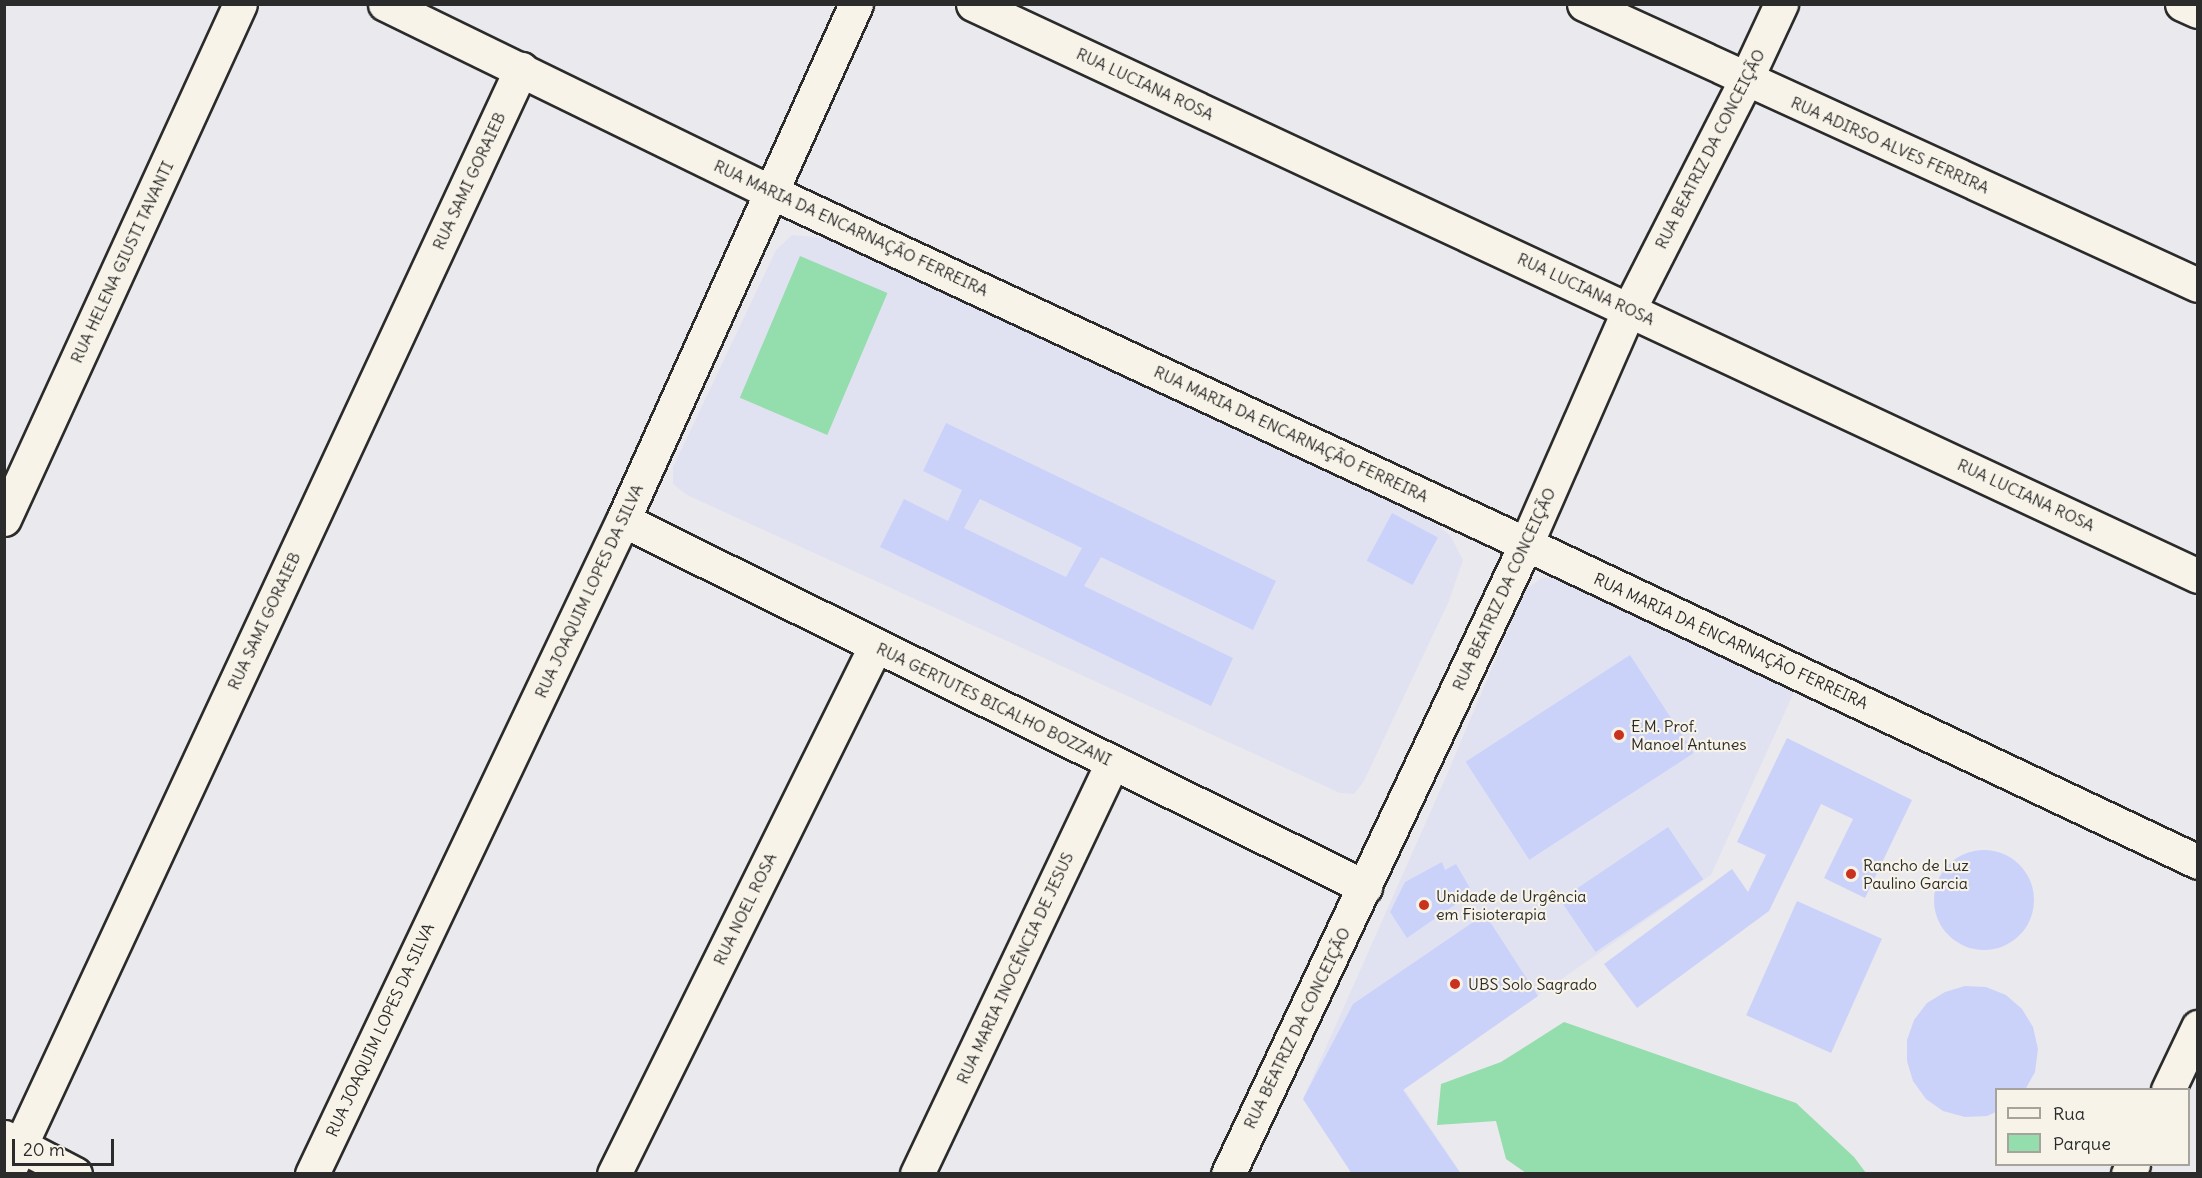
<!DOCTYPE html>
<html>
<head>
<meta charset="utf-8">
<style>
	body { margin:0 }
	#map { position:relative; width:2202px; height:1178px; overflow:hidden; background:#eae9ed; font-family:Delius,sans-serif }
	div>[style] { position:absolute }
	[style*='--x'] { left:calc(var(--x)*1px); top:calc(var(--y)*1px); width:calc(var(--w)*1px); rotate:calc(var(--a)*1deg) }
	.built>* { inset:0; background:#e1e2f1 }
	.green>* { inset:0; background:#94ddac; transform-origin:0 0 }
	.building>* { inset:0; background:#cbd2fa; transform-origin:0 0 }
	.round { border-radius:50% }
	.roads { filter:drop-shadow(2px 0 #2b2b2b) drop-shadow(-2px 0 #2b2b2b) drop-shadow(0 2px #2b2b2b) drop-shadow(0 -2px #2b2b2b) }
	.minor>* { height:33px; margin:-16.5px; padding:0 16.5px; transform-origin:16.5px; border-radius:16.5px; background:#f7f3e8 }
	.tertiary>* { height:33px; margin:-16.5px; padding:0 16.5px; transform-origin:16.5px; border-radius:16.5px; background:#f7f3e8 }
	.dots>* { width:16px; height:16px; translate:-50% -50%; box-sizing:border-box; border:3px solid #f7f3e8; border-radius:50% }
	span { translate:-50% -50%; white-space:nowrap; text-align:center; line-height:1.15; -webkit-text-stroke:4.5px #f7f3e8; paint-order:stroke }
	.street-label { font-size:16px; color:#2b2b2b }
	.poi-label { font-size:16px; color:#2b2b2b }
	.left { translate:0 -50%; text-align:left }
	.frame { position:absolute; inset:0; border:6px solid #2b2b2b; pointer-events:none }
	.legend { position:absolute; left:1995px; top:1088px; width:195px; height:78px; box-sizing:border-box; background:#f7f3e8; border:2px solid #a5a39c; margin:0; padding:8px 10px; list-style:none; font-size:18px; color:#2b2b2b }
	.legend li { display:flex; align-items:center; gap:12px; height:30px }
	.legend b { width:30px; border:2px solid #a5a39c }
	.scale { position:absolute; left:12px; top:1139px; width:102px; height:27px; box-sizing:border-box; border:3px solid #2b2b2b; border-top:0; padding-left:8px; font-size:18px; line-height:21px; white-space:nowrap; color:#2b2b2b; -webkit-text-stroke:4px #f7f3e8; paint-order:stroke }
</style>
</head>
<body>
<div id="map">
	<div class="built">
		<i style="clip-path:polygon(792px 235px,824px 238px,1418px 511px,1450px 535px,1463px 560px,1449px 601px,1364px 781px,1354px 794px,1340px 793px,687px 495px,673px 484px,673px 467px,776px 250px)"></i>
		<i style="clip-path:polygon(1557px 576px,1795px 690px,1711px 875px,1404px 1089px,1461px 1173px,1352px 1173px,1303px 1099px,1445px 779px,1525px 590px,1542px 578px)"></i>
	</div>
	<div class="green">
		<i style="left:800px;top:256px;width:95px;height:154px;rotate:23deg"></i>
		<i style="clip-path:polygon(1564px 1022px,1796px 1103px,1854px 1157px,1866px 1173px,1526px 1173px,1506px 1159px,1496px 1121px,1437px 1125px,1441px 1084px,1501px 1062px)"></i>
	</div>
	<div class="building">
		<i style="clip-path:polygon(evenodd,946px 423px,1276px 581px,1253px 630px,1101px 557px,1084px 586px,1233px 658px,1211px 706px,880px 547px,904px 499px,948px 521px,962px 490px,923px 471px,946px 423px,980px 499px,1082px 548px,1066px 577px,964px 528px,980px 499px)"></i>
		<i style="left:1392px;top:513px;width:52px;height:54px;rotate:28deg"></i>
		<i style="left:1630px;top:655px;width:117px;height:196px;rotate:57deg"></i>
		<i style="clip-path:polygon(1787px 738px,1912px 800px,1865px 898px,1824px 878px,1853px 819px,1821px 804px,1769px 911px,1637px 1008px,1604px 964px,1732px 869px,1748px 892px,1766px 855px,1737px 842px)"></i>
		<i style="left:1668px;top:827px;width:63px;height:130px;rotate:56deg"></i>
		<i class="round" style="left:1934px;top:850px;width:100px;height:100px"></i>
		<i style="clip-path:polygon(1442px 862px,1445px 870px,1456px 864px,1470px 888px,1461px 891px,1466px 897px,1407px 938px,1390px 912px,1405px 882px)"></i>
		<i style="left:1797px;top:901px;width:93px;height:125px;rotate:24deg"></i>
		<i style="clip-path:polygon(1485px 914px,1538px 996px,1403px 1090px,1461px 1174px,1352px 1174px,1303px 1099px,1353px 1004px)"></i>
		<i style="clip-path:polygon(1965px 986px,1986px 987px,2006px 995px,2022px 1009px,2033px 1027px,2038px 1049px,2035px 1072px,2025px 1090px,1996px 1090px,1996px 1112px,1987px 1116px,1965px 1117px,1943px 1111px,1926px 1099px,1913px 1081px,1907px 1061px,1907px 1040px,1914px 1020px,1927px 1003px,1945px 992px)"></i>
	</div>
	<div class="roads">
		<div class="minor">
			<i style="--x:385;--y:4;--w:427;--a:26"></i>
			<i style="--x:769;--y:191;--w:835;--a:25"></i>
			<i style="--x:1526;--y:544;--w:743;--a:25.32"></i>
			<i style="--x:973;--y:4;--w:1352;--a:25.03"></i>
			<i style="--x:1584;--y:4;--w:675;--a:24.59"></i>
			<i style="--x:2182;--y:4;--w:17;--a:24"></i>
			<i style="--x:4;--y:519;--w:566;--a:-65.38"></i>
			<i style="--x:623;--y:520;--w:828;--a:26.32"></i>
			<i style="--x:2168;--y:1090;--w:70;--a:-64.5"></i>
			<i style="--x:7;--y:1174;--w:1219;--a:-65.05"></i>
			<i style="--x:312;--y:1174;--w:724;--a:-64.57"></i>
			<i style="--x:623;--y:520;--w:566;--a:-65.7"></i>
			<i style="--x:614;--y:1174;--w:590;--a:-63.65"></i>
			<i style="--x:917;--y:1174;--w:455;--a:-64.6"></i>
			<i style="--x:1228;--y:1174;--w:697;--a:-64.69"></i>
			<i style="--x:1526;--y:544;--w:257;--a:-66.3"></i>
			<i style="--x:1629;--y:309;--w:258;--a:-63"></i>
			<i style="--x:1746;--y:79;--w:83;--a:-65"></i>
			<i style="--x:2128;--y:1174;--w:11;--a:-63"></i>
		</div>
		<div class="tertiary">
			<i style="--x:4;--y:1137;--w:80;--a:27.5"></i>
		</div>
	</div>
	<div class="dots">
		<i style="left:1619px;top:735px;background:#c8321e"></i>
		<i style="left:1851px;top:874px;background:#c8321e"></i>
		<i style="left:1424px;top:905px;background:#c8321e"></i>
		<i style="left:1455px;top:984px;background:#c8321e"></i>
	</div>
	<div class="street-label">
		<span style="left:1145px;top:84px;rotate:25deg">RUA LUCIANA ROSA</span>
		<span style="left:1890px;top:145px;rotate:24deg">RUA ADIRSO ALVES FERRIRA</span>
		<span style="left:1710px;top:149px;rotate:-63deg">RUA BEATRIZ DA CONCEIÇÃO</span>
		<span style="left:469px;top:181px;rotate:-65deg">RUA SAMI GORAIEB</span>
		<span style="left:851px;top:228px;rotate:25deg">RUA MARIA DA ENCARNAÇÃO FERREIRA</span>
		<span style="left:122px;top:262px;rotate:-65deg">RUA HELENA GIUSTI TAVANTI</span>
		<span style="left:1586px;top:289px;rotate:25deg">RUA LUCIANA ROSA</span>
		<span style="left:1291px;top:434px;rotate:25deg">RUA MARIA DA ENCARNAÇÃO FERREIRA</span>
		<span style="left:2026px;top:495px;rotate:25deg">RUA LUCIANA ROSA</span>
		<span style="left:1504px;top:589px;rotate:-65deg">RUA BEATRIZ DA CONCEIÇÃO</span>
		<span style="left:589px;top:591px;rotate:-65deg">RUA JOAQUIM LOPES DA SILVA</span>
		<span style="left:264px;top:621px;rotate:-65deg">RUA SAMI GORAIEB</span>
		<span style="left:1731px;top:641px;rotate:25deg">RUA MARIA DA ENCARNAÇÃO FERREIRA</span>
		<span style="left:994px;top:704px;rotate:26deg">RUA GERTUTES BICALHO BOZZANI</span>
		<span style="left:745px;top:909px;rotate:-64deg">RUA NOEL ROSA</span>
		<span style="left:1015px;top:968px;rotate:-65deg">RUA MARIA INOCÊNCIA DE JESUS</span>
		<span style="left:1297px;top:1028px;rotate:-64deg">RUA BEATRIZ DA CONCEIÇÃO</span>
		<span style="left:380px;top:1030px;rotate:-65deg">RUA JOAQUIM LOPES DA SILVA</span>
	</div>
	<div class="poi-label">
		<span class="left" style="left:1631px;top:735px">E.M. Prof.<br>Manoel Antunes</span>
		<span class="left" style="left:1863px;top:874px">Rancho de Luz<br>Paulino Garcia</span>
		<span class="left" style="left:1436px;top:905px">Unidade de Urgência<br>em Fisioterapia</span>
		<span class="left" style="left:1468px;top:984px">UBS Solo Sagrado</span>
	</div>
	<div class="frame"></div>
	<ul class="legend">
	<li><b style="height:8px;background:#f7f3e8"></b>Rua</li>
	<li><b style="height:16px;background:#94ddac"></b>Parque</li>
	</ul>
	<div class="scale">20 m</div>
</div>
</body>
</html>
